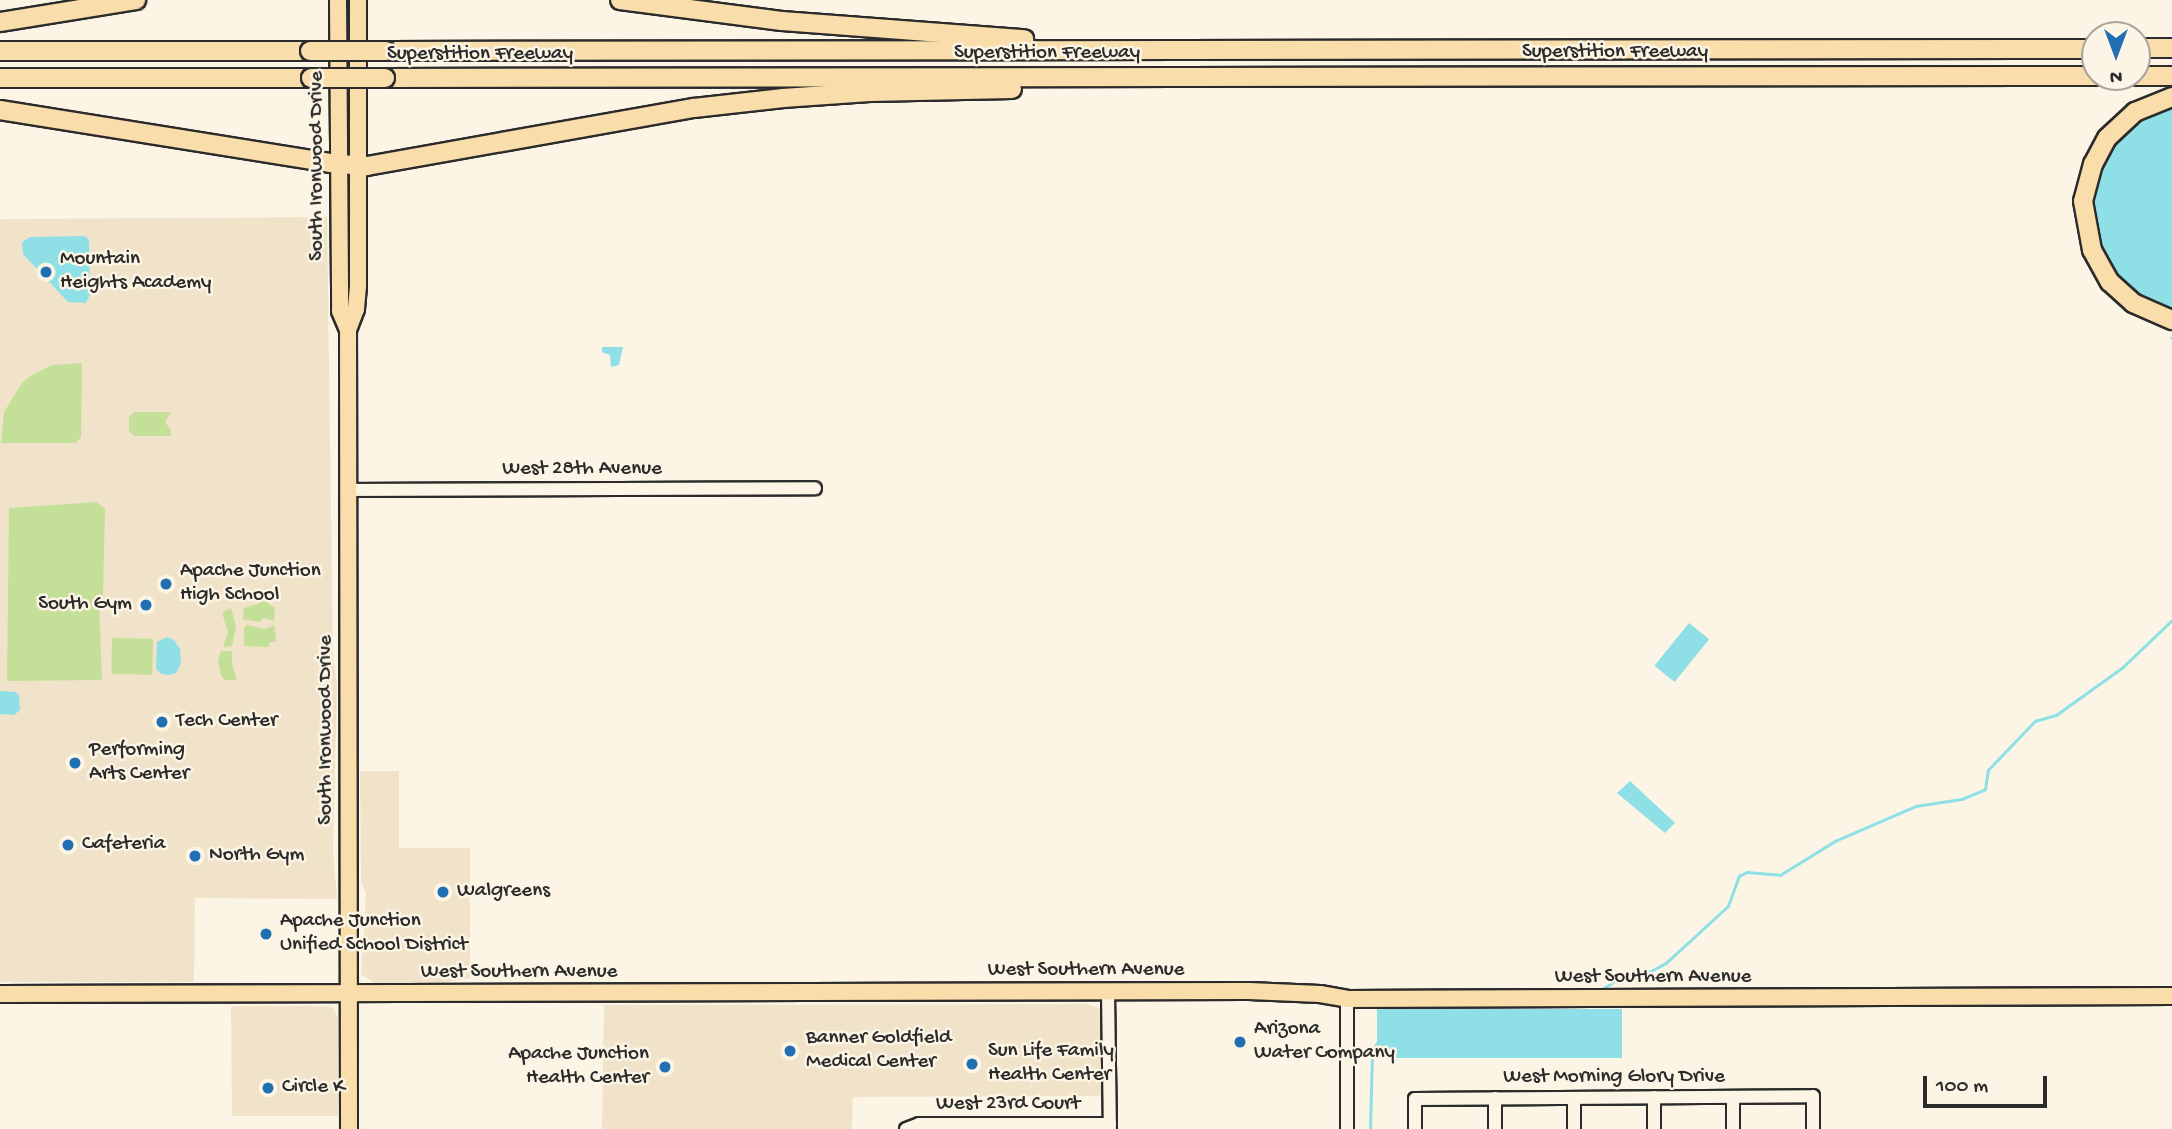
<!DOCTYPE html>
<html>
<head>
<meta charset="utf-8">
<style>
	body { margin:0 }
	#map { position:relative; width:2172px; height:1129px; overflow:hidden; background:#fcf5e5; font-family:"Gochi Hand",sans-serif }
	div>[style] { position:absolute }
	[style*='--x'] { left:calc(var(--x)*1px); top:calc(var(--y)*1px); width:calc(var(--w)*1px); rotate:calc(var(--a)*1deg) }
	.built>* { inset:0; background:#f0e3ca }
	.green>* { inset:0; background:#c4e098; transform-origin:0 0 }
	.water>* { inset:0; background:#8ee0e6; transform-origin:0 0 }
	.stream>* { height:2.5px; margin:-1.25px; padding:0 1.25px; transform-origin:1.25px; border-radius:1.25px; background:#8ee0e6 }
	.roads { filter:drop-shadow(2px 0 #2b2b2b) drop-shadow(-2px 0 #2b2b2b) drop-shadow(0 2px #2b2b2b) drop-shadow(0 -2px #2b2b2b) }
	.minor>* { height:12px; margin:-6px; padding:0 6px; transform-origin:6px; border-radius:6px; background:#fcf5e5 }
	.major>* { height:16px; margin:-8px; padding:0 8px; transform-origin:8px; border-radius:8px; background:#f9deab }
	.highway>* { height:18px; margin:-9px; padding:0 9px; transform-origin:9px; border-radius:9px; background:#f9deab }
	.bridges { filter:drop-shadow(2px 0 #2b2b2b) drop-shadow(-2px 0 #2b2b2b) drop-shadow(0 2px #2b2b2b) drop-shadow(0 -2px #2b2b2b) }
	.highway-bridge>* { height:18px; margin:-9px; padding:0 9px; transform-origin:9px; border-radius:9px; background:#f9deab }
	.dots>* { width:19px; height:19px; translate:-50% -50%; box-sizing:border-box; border:4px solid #fcf5e5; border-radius:50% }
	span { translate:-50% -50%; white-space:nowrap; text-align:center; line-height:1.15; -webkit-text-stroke:5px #fcf5e5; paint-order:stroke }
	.street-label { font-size:21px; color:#2b2b2b }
	.poi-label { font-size:21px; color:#2b2b2b }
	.left { translate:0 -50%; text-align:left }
	.right { translate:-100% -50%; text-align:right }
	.north { position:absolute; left:2081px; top:21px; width:70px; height:70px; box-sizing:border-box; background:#fcf5e5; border:2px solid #a8a49b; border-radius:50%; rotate:180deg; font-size:19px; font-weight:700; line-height:28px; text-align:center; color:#2b2b2b }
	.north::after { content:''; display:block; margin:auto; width:24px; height:32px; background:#1f6fb2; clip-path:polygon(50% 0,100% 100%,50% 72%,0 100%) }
	.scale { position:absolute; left:1923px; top:1076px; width:124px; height:32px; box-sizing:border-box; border:4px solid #2b2b2b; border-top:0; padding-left:9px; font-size:21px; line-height:24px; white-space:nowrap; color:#2b2b2b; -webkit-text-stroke:5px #fcf5e5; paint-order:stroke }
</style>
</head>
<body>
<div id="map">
	<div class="built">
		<i style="clip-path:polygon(327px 217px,333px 656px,337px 683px,333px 850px,337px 899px,195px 898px,194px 982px,0 982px,0 219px)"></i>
		<i style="clip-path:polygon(360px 771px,399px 771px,399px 848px,470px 848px,470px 978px,442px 983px,374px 983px,361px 974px,366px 894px,361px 881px)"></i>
		<i style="clip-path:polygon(1086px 1004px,1099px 1008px,1103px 1012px,1104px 1096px,853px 1097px,852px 1129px,602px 1129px,604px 1005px)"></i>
		<i style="clip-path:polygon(324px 1006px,333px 1008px,338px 1018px,338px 1116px,232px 1116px,231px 1006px)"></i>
	</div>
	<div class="green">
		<i style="clip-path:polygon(82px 363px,81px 437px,76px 443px,1px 443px,4px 412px,22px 383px,30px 376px,52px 365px)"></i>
		<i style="clip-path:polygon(134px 412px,171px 412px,165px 422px,171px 430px,171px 436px,134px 436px,129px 431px,129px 417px)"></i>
		<i style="clip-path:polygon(97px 502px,105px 509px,103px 600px,99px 603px,102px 680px,7px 681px,9px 508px)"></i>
		<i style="clip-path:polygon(258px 601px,269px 601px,269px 605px,275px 607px,274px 621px,264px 618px,259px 622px,243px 619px,244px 608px,258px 604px)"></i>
		<i style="clip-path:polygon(231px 608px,236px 626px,232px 646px,223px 647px,228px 632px,222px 613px)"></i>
		<i style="clip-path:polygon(247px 625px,265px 629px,274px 625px,276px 641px,269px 643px,269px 647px,244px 646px,244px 628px)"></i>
		<i style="left:112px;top:638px;width:41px;height:36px;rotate:1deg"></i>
		<i style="clip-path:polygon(221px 651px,232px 651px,232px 664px,237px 680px,225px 680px,221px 676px,218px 661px)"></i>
	</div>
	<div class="water">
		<i style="clip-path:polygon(2172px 104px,2172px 314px,2137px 299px,2105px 264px,2094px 238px,2089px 199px,2108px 148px,2143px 115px)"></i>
		<i style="clip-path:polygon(85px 236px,89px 240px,90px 294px,86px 303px,68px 302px,23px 254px,22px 242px,30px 237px)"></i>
		<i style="clip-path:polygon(623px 347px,619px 365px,611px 367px,610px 355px,602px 352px,602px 347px)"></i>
		<i style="left:1689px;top:623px;width:26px;height:55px;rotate:39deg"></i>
		<i style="clip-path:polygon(167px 637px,174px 640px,180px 649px,181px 663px,176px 673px,169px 675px,161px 674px,156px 669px,157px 642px)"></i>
		<i style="clip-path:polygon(0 691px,16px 692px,19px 696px,20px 710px,14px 715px,0 714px)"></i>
		<i style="clip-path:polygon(1630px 781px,1675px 823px,1665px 833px,1617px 793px)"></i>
		<i style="left:1377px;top:1009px;width:245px;height:49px"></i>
	</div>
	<div class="stream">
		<i style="--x:2171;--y:338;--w:1;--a:0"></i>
		<i style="--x:1598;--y:992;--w:24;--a:-33"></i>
		<i style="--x:1618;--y:979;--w:32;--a:-13"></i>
		<i style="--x:1649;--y:972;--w:19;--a:-28"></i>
		<i style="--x:1666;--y:963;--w:84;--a:-42.6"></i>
		<i style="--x:1728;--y:906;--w:32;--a:-70"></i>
		<i style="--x:1739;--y:876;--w:9;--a:-27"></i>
		<i style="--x:1747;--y:872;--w:33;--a:5"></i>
		<i style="--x:1780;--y:875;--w:65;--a:-31.7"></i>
		<i style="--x:1835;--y:841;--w:88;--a:-23.4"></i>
		<i style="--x:1916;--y:806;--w:47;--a:-8.7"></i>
		<i style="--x:1962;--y:799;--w:25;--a:-23"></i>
		<i style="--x:1985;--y:789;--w:19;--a:-81"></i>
		<i style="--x:1988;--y:770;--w:68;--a:-46.2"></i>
		<i style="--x:2035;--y:721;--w:22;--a:-16"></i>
		<i style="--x:2056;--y:715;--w:82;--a:-35.6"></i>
		<i style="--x:2123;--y:667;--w:68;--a:-43.8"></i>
		<i style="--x:1370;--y:1129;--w:78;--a:-88.5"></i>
		<i style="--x:1372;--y:1051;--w:13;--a:-58"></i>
	</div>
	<div class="roads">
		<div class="minor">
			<i style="--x:348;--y:490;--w:467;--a:-0.2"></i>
			<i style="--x:1108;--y:992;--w:137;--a:89.2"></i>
			<i style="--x:1347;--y:999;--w:130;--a:90"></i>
			<i style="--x:1733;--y:1097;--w:32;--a:90"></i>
			<i style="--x:1574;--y:1098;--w:31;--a:90"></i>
			<i style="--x:906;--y:1129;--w:14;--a:-21"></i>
			<i style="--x:919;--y:1124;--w:191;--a:0"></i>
			<i style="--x:1415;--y:1129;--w:30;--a:-90"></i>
			<i style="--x:1415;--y:1099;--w:398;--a:-0.4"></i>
			<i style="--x:1813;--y:1096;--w:33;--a:90"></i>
			<i style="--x:1495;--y:1129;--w:31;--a:-90"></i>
			<i style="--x:1654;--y:1129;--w:32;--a:-90"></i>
		</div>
		<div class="major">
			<i style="--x:338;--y:0;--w:311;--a:89.6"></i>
			<i style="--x:340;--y:311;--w:21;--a:67"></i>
			<i style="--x:0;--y:994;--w:1249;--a:-0.14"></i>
			<i style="--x:1249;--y:991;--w:71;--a:2.4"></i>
			<i style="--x:1320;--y:994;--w:27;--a:10"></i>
			<i style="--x:1347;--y:999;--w:825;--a:-0.21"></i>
			<i style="--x:349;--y:1129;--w:799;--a:-90.07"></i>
			<i style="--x:348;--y:330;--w:22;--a:-69"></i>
			<i style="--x:356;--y:309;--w:24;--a:-85"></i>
			<i style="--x:358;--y:285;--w:285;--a:-90"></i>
		</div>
		<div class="highway">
			<i style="--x:620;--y:0;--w:163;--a:7.4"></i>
			<i style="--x:782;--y:21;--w:243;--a:4.3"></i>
			<i style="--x:0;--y:22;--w:138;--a:-9.2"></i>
			<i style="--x:2137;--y:48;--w:35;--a:0"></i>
			<i style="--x:0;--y:51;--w:310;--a:0"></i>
			<i style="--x:386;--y:51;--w:1709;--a:-0.07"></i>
			<i style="--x:2137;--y:76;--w:35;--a:0"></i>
			<i style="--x:0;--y:78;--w:311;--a:0"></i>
			<i style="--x:385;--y:78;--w:1710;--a:-0.07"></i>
			<i style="--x:2172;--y:97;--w:40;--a:158"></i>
			<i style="--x:2135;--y:112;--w:38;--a:137"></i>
			<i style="--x:2107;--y:138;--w:30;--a:118"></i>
			<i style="--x:2093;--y:164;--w:38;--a:105"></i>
			<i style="--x:2083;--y:201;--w:50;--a:79.6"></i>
			<i style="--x:2092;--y:250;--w:37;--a:61"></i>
			<i style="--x:2110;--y:282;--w:31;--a:42"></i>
			<i style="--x:2133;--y:303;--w:43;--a:23.6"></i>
			<i style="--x:0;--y:110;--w:334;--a:9.1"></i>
			<i style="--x:330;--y:163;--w:37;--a:5"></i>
			<i style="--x:367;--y:166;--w:332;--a:-10.1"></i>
			<i style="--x:694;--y:108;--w:90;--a:-6.4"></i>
			<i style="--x:783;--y:98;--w:87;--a:-3.9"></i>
			<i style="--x:870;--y:92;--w:142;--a:-1.2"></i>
		</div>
	</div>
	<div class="bridges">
		<div class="highway-bridge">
			<i style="--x:310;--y:51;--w:76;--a:0"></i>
			<i style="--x:311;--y:78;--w:74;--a:0"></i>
		</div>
	</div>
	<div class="dots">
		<i style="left:46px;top:272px;background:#1f6fb2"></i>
		<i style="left:166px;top:584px;background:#1f6fb2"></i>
		<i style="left:146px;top:605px;background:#1f6fb2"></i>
		<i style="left:162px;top:722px;background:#1f6fb2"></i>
		<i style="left:75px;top:763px;background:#1f6fb2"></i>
		<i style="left:68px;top:845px;background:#1f6fb2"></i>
		<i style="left:195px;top:856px;background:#1f6fb2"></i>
		<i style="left:443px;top:892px;background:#1f6fb2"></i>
		<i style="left:266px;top:934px;background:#1f6fb2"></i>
		<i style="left:1240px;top:1042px;background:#1f6fb2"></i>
		<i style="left:790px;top:1051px;background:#1f6fb2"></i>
		<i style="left:972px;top:1064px;background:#1f6fb2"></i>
		<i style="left:665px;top:1067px;background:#1f6fb2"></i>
		<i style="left:268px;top:1088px;background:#1f6fb2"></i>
	</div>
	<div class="street-label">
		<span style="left:1615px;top:53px">Superstition Freeway</span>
		<span style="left:1047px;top:54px">Superstition Freeway</span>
		<span style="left:480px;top:55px">Superstition Freeway</span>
		<span style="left:318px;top:166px;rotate:-90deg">South Ironwood Drive</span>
		<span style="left:582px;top:470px">West 28th Avenue</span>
		<span style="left:327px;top:730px;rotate:-90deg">South Ironwood Drive</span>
		<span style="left:1086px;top:971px">West Southern Avenue</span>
		<span style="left:519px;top:973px">West Southern Avenue</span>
		<span style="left:1653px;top:978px">West Southern Avenue</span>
		<span style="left:1614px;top:1078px">West Morning Glory Drive</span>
		<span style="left:1008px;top:1105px">West 23rd Court</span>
	</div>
	<div class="poi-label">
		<span class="left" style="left:60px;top:272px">Mountain<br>Heights Academy</span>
		<span class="left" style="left:180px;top:584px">Apache Junction<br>High School</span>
		<span class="right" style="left:132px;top:605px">South Gym</span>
		<span class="left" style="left:176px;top:722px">Tech Center</span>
		<span class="left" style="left:89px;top:763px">Performing<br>Arts Center</span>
		<span class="left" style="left:82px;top:845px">Cafeteria</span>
		<span class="left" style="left:209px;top:856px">North Gym</span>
		<span class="left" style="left:457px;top:892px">Walgreens</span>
		<span class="left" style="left:280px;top:934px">Apache Junction<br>Unified School District</span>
		<span class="left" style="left:1254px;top:1042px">Arizona<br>Water Company</span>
		<span class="left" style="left:806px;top:1051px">Banner Goldfield<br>Medical Center</span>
		<span class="left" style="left:988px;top:1064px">Sun Life Family<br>Health Center</span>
		<span class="right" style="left:649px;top:1067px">Apache Junction<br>Health Center</span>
		<span class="left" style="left:282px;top:1088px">Circle K</span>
	</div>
	<div class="north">N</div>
	<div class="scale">100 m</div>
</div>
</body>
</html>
